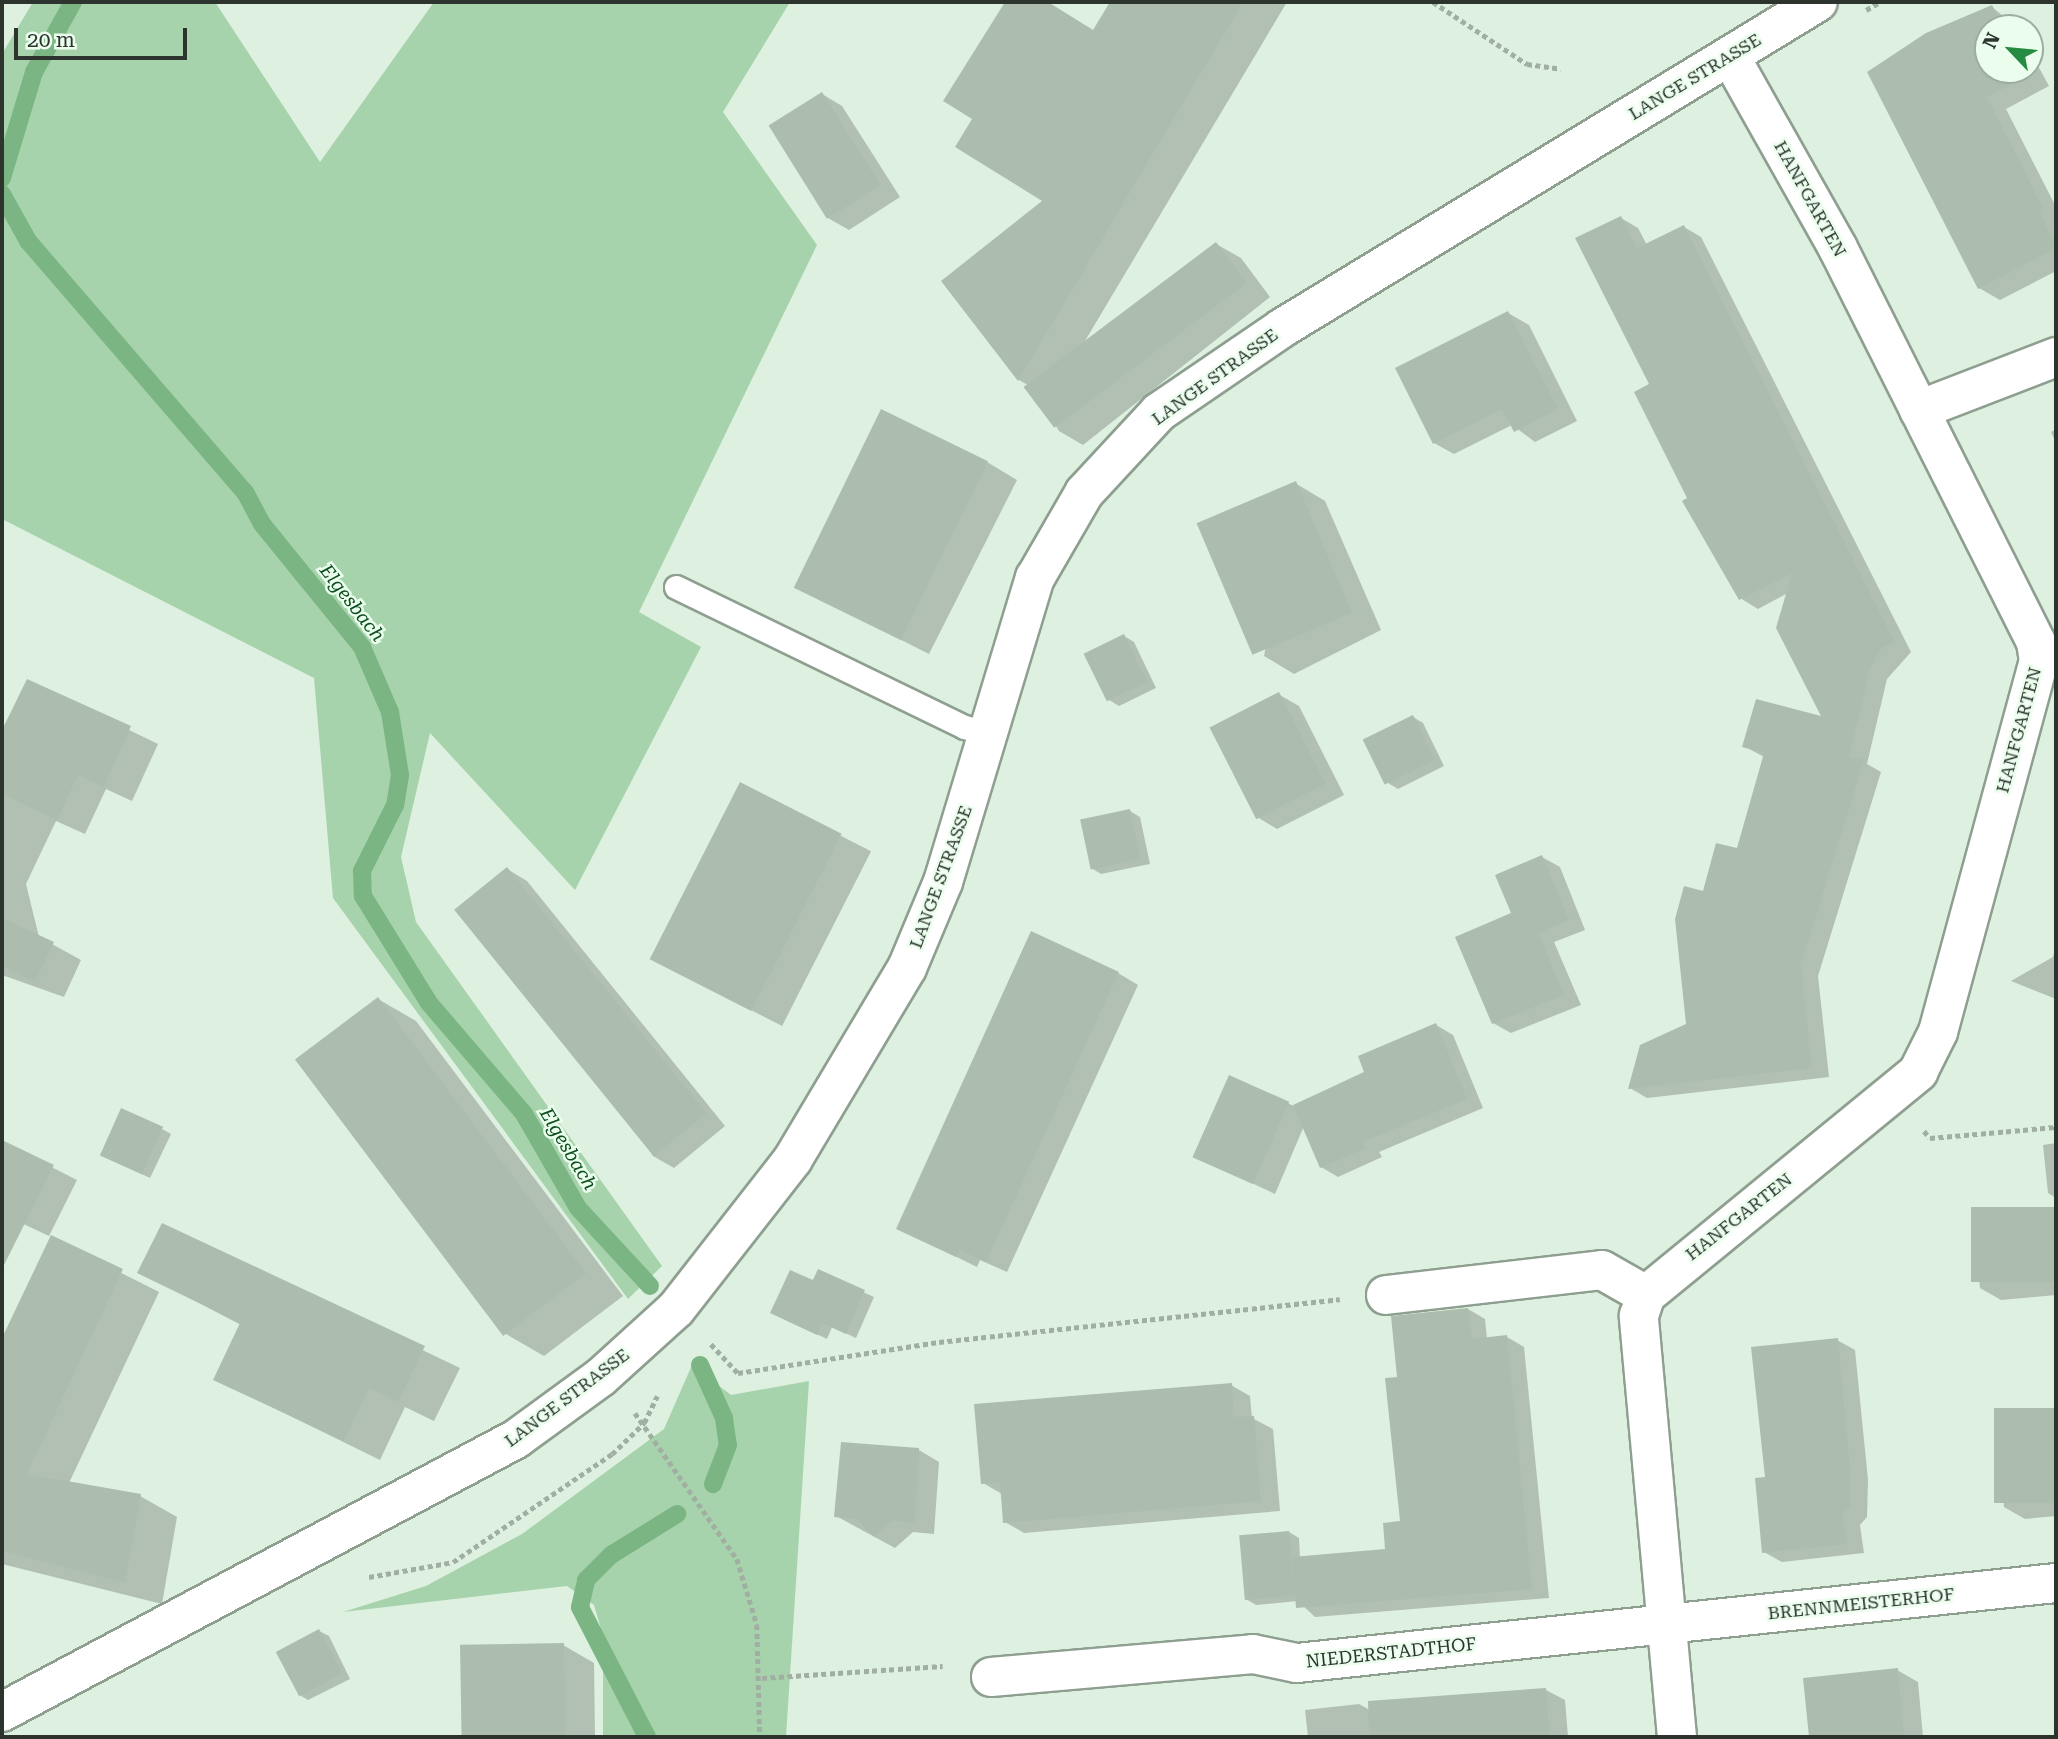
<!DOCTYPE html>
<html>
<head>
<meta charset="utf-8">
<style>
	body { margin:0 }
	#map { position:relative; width:2058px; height:1739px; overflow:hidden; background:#def0e0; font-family:"Roboto Serif",serif }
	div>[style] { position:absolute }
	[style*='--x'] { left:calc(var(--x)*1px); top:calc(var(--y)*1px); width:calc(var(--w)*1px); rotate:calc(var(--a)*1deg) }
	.green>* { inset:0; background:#a7d3ac }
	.shadow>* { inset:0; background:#0003; transform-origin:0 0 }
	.stream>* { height:18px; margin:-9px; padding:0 9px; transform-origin:9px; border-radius:9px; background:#7bb583 }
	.building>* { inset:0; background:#acbdae; transform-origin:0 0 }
	.path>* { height:4.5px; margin-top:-2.25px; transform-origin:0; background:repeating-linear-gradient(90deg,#a1afa2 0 5px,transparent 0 8.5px) }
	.roads { filter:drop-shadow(2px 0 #8e9f90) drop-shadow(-2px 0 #8e9f90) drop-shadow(0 2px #8e9f90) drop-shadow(0 -2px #8e9f90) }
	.lane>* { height:23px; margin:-11.5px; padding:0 11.5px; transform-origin:11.5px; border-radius:11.5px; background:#fff }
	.street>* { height:38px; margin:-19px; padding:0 19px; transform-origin:19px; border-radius:19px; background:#fff }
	span { translate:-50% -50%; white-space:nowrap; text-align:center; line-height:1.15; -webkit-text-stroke:5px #ebfeed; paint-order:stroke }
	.street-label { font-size:18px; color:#2d342e }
	.water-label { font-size:19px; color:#0b4d1e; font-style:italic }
	.frame { position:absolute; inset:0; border:4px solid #2d342e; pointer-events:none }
	.north { position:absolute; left:1974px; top:14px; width:70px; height:70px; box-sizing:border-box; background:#ebfeed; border:2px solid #9fada1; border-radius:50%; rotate:296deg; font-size:19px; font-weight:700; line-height:28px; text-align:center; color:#2d342e }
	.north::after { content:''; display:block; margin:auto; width:24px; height:32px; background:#258b40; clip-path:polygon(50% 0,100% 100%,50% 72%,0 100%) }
	.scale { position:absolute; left:14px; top:28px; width:173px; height:32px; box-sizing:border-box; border:4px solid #2d342e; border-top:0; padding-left:9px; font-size:21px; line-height:24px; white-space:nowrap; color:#2d342e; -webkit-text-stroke:5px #ebfeed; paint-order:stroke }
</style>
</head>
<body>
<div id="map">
	<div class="green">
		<i style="clip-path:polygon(33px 2px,215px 2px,320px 162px,434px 2px,790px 2px,723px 112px,817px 245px,639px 612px,701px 647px,575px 890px,430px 733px,401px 857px,416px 922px,662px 1266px,628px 1299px,333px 898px,314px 678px,2px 519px,2px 54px)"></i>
		<i style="clip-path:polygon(692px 1365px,731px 1395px,809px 1381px,786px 1737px,603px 1737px,603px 1636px,594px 1605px,567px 1586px,343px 1612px,426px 1586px,522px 1534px,664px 1429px)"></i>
	</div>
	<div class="shadow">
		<i style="clip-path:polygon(1007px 2px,1046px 2px,1094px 31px,1112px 2px,1287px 2px,1079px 351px,1216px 244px,1241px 258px,1270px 297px,1083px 445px,1059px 431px,1033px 388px,1019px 380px,944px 282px,1045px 201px,974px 119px,946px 101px)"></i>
		<i style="clip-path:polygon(1992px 7px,2018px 28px,1988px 28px,1988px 70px,2030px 70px,2030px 51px,2049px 86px,2006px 109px,2056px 207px,2056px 271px,2000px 300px,1979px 288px,1869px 73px)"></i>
		<i style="clip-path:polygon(822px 94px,842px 106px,900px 197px,849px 230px,828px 218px)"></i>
		<i style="clip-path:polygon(1621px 218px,1638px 228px,1647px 245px,1684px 227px,1701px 237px,1911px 652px,1887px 679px,1867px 764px,1881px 772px,1818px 976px,1829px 1077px,1647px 1098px,1630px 1088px,1688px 1025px,1704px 893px,1739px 850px,1764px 757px,1744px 746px,1824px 719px,1788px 593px,1758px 609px,1740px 598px,1690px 499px,1651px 385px)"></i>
		<i style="clip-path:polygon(1508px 313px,1529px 325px,1577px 421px,1535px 442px,1512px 425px,1454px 454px,1434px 443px)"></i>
		<i style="clip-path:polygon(2056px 429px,2056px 443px,2051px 432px)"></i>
		<i style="clip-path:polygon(987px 462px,1017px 480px,929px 654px,798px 588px)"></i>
		<i style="clip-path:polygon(1295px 483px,1325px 501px,1381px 630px,1294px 674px,1264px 656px)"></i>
		<i style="clip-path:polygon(1124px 636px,1134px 642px,1156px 688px,1119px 706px,1109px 700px)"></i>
		<i style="clip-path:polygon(28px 681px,158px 744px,132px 801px,106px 789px,85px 834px,56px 821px,26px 884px,39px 937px,81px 960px,64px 997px,2px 975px,2px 734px)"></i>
		<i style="clip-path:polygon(1278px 694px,1299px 706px,1344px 795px,1277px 829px,1257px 817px)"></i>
		<i style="clip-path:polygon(1413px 717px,1423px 723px,1444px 766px,1398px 789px,1388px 783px)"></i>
		<i style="left:741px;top:785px;width:146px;height:196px;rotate:27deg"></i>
		<i style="clip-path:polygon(1130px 811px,1140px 817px,1150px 864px,1101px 874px,1091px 868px)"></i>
		<i style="clip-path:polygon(1542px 857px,1560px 867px,1585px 930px,1554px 942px,1581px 1005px,1511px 1033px,1493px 1023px,1513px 914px)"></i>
		<i style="clip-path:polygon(507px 869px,527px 881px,725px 1126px,674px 1168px,653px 1156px)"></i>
		<i style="clip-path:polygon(2056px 944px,2056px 999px,2011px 981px,2053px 957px)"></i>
		<i style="clip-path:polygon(1118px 973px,1138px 985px,1007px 1272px,980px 1260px,977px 1267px,898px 1228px)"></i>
		<i style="clip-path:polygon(378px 999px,416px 1021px,623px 1296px,544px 1356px,506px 1334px)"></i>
		<i style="clip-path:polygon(1436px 1025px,1453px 1035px,1483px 1108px,1379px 1152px,1382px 1157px,1338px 1177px,1321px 1167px,1304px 1126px,1275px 1194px,1196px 1157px,1230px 1077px,1294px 1106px,1367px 1073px)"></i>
		<i style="clip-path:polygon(162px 1129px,171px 1134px,150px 1178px,111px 1160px)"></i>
		<i style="clip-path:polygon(2px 1142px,77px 1180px,49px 1236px,2px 1214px)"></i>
		<i style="clip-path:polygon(2056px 1143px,2056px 1198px,2048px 1193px,2043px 1145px)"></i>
		<i style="clip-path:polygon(2056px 1208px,2056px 1295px,2001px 1300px,1980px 1288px,1973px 1216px)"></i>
		<i style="clip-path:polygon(163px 1226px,460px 1368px,434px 1421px,405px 1407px,380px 1460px,215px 1379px,241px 1325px,140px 1272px)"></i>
		<i style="clip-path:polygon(52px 1238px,159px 1292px,69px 1483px,140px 1496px,177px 1517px,162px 1604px,2px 1564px,2px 1342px)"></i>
		<i style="clip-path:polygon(819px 1272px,874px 1297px,856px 1338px,832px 1327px,827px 1339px,782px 1318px)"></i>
		<i style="clip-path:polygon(1468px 1309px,1485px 1319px,1487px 1339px,1507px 1337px,1524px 1347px,1549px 1598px,1315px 1617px,1298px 1601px,1256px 1605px,1246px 1599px,1289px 1532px,1299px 1538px,1300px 1558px,1387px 1550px,1401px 1523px,1399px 1379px)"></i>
		<i style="clip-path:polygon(1837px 1340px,1855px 1350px,1868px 1480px,1867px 1517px,1860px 1525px,1864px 1553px,1782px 1562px,1764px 1552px,1767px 1478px)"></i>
		<i style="clip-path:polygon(1231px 1385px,1250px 1396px,1252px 1418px,1273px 1429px,1280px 1511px,1024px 1533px,1005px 1522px,1002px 1494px,983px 1483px)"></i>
		<i style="clip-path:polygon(2056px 1409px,2056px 1516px,2025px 1519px,2004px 1507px,1996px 1415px)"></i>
		<i style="clip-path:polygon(919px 1450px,939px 1462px,934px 1534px,913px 1532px,895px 1548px,836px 1516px)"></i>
		<i style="clip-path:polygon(319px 1631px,329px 1636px,350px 1679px,308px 1700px,298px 1694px)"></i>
		<i style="clip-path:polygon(563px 1645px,594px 1663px,595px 1737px,462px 1737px,461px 1646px)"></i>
		<i style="clip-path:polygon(1897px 1670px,1918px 1682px,1923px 1737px,1810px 1737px,1805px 1679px)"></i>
		<i style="clip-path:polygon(1546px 1690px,1565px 1700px,1568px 1737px,1308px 1737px,1305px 1710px,1359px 1704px,1375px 1713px)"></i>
	</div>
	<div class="stream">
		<i style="--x:2;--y:178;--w:111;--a:-73.2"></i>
		<i style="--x:34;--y:72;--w:80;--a:-60.9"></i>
		<i style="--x:2;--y:194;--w:54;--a:61"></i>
		<i style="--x:28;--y:241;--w:332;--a:49.2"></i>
		<i style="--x:245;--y:492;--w:36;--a:62"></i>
		<i style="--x:262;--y:524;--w:159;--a:50.9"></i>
		<i style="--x:362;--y:647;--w:71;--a:66.7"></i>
		<i style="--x:390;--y:712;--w:64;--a:81"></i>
		<i style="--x:400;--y:775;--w:30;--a:99"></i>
		<i style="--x:395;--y:805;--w:74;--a:116.6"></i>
		<i style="--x:362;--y:871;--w:25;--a:88"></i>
		<i style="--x:363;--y:896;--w:126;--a:58.3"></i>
		<i style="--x:429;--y:1003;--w:146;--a:49.4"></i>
		<i style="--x:524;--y:1114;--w:108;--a:60.1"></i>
		<i style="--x:578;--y:1208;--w:106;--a:47.3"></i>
		<i style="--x:700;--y:1365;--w:58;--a:65.6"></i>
		<i style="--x:724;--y:1418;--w:27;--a:82"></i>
		<i style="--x:728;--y:1445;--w:42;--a:111"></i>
		<i style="--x:647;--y:1737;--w:146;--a:-117.3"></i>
		<i style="--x:580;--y:1607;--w:28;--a:-77"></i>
		<i style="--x:586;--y:1580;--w:35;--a:-45"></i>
		<i style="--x:611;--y:1555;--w:78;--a:-31.8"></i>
	</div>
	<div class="building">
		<i style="clip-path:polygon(1005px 2px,1048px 2px,1093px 30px,1110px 2px,1243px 2px,1018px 381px,941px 281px,1042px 201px,955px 147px,972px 119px,943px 101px)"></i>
		<i style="clip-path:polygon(1992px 5px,2004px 28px,1988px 28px,1988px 70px,2029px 75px,1987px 97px,2043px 208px,2039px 210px,2056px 248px,1978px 289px,1867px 72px,1926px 33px)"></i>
		<i style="left:822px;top:92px;width:110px;height:63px;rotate:58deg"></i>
		<i style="clip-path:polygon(1621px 216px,1637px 248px,1684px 225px,1895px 642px,1882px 648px,1870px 669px,1849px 757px,1864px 760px,1801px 965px,1812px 1068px,1628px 1089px,1640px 1045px,1686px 1024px,1675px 919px,1684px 886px,1703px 891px,1716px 843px,1737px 848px,1764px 753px,1742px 747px,1756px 699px,1821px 716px,1776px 628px,1792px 573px,1739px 600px,1682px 501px,1687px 498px,1634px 392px,1649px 384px,1575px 238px)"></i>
		<i style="left:1216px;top:242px;width:51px;height:241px;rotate:53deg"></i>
		<i style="clip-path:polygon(1508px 311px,1558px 409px,1514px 432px,1502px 409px,1433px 444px,1395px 368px)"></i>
		<i style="left:881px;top:409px;width:119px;height:199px;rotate:26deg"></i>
		<i style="left:1296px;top:481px;width:143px;height:108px;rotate:67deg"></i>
		<i style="left:1124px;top:634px;width:53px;height:45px;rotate:64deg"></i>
		<i style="clip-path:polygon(27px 679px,131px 726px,104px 787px,78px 775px,57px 820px,2px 794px,2px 730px)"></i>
		<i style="left:1279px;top:692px;width:103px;height:78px;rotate:63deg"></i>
		<i style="left:1413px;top:715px;width:50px;height:56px;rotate:64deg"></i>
		<i style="left:740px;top:782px;width:114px;height:199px;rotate:27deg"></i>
		<i style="left:1130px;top:809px;width:51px;height:51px;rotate:78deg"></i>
		<i style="clip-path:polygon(1542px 855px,1569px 920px,1538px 933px,1564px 995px,1492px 1024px,1455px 937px,1511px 913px,1495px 875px)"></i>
		<i style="left:507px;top:867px;width:317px;height:68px;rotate:51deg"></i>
		<i style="clip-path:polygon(2px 918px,54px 942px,35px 982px,2px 966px)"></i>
		<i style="clip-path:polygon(1031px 931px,1119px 972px,986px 1262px,959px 1250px,956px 1257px,896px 1229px)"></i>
		<i style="left:378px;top:997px;width:346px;height:104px;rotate:53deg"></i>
		<i style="clip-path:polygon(1436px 1023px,1467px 1099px,1363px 1142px,1366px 1148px,1320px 1168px,1293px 1105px,1364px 1072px,1358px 1056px)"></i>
		<i style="left:1229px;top:1075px;width:66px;height:90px;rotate:24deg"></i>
		<i style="left:121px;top:1108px;width:46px;height:52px;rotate:24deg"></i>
		<i style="clip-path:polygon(2px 1140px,54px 1165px,2px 1269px)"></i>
		<i style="left:2056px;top:1207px;width:75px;height:85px;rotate:90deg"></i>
		<i style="clip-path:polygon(162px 1223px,425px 1346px,398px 1402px,369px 1388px,344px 1441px,213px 1380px,240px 1323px,137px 1273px)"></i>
		<i style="clip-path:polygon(51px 1235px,123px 1269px,27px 1474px,141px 1494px,125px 1583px,2px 1551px,2px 1338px)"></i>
		<i style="clip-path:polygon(818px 1269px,865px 1290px,846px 1334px,822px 1323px,817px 1335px,770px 1313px,790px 1270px,813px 1280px)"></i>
		<i style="clip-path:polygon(1468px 1308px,1472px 1339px,1507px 1335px,1532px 1589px,1296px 1608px,1292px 1557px,1385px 1549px,1383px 1523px,1400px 1521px,1385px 1378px,1397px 1377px,1391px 1316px)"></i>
		<i style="clip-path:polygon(1838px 1338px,1850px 1469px,1850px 1506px,1843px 1514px,1847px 1544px,1762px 1553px,1755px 1478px,1765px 1477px,1751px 1347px)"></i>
		<i style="clip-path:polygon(1232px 1383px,1234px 1417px,1254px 1416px,1261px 1501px,1003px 1523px,1000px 1483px,981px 1484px,974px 1404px)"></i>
		<i style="left:2056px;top:1408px;width:95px;height:62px;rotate:90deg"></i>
		<i style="clip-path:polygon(841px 1442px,919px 1448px,915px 1523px,892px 1521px,874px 1537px,857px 1519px,834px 1517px)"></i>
		<i style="left:1289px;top:1531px;width:65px;height:50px;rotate:85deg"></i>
		<i style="left:319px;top:1629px;width:50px;height:49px;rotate:62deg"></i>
		<i style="left:564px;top:1643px;width:94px;height:104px;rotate:89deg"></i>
		<i style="clip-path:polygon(1898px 1668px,1904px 1737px,1809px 1737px,1803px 1678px)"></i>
		<i style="clip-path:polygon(1546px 1688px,1550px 1737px,1369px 1737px,1368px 1701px)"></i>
	</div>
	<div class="path">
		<i style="--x:1433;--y:2;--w:113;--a:33.4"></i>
		<i style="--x:1527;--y:64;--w:34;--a:8"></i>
		<i style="--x:1866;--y:10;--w:16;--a:-30"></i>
		<i style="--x:1924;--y:1131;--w:9;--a:49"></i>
		<i style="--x:1930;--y:1138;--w:126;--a:-5"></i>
		<i style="--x:711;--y:1344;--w:40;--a:47"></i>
		<i style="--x:738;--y:1373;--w:203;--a:-8.8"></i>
		<i style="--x:939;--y:1342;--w:403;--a:-6.1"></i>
		<i style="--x:635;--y:1413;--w:178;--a:55.1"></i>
		<i style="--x:737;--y:1559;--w:69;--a:73.1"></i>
		<i style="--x:757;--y:1625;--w:112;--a:88.5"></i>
		<i style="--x:369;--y:1577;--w:85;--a:-10.1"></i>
		<i style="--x:453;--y:1562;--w:192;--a:-34.2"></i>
		<i style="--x:612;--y:1454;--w:45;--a:-44.1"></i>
		<i style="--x:644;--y:1423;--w:30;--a:-64"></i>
		<i style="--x:762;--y:1678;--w:181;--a:-3.8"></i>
	</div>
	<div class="roads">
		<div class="lane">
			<i style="--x:676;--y:587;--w:320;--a:25.9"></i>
			<i style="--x:964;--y:727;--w:26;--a:13"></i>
		</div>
		<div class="street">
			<i style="--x:1919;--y:410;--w:147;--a:-21.1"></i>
			<i style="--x:1386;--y:1295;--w:217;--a:-6.6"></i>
			<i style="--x:1602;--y:1270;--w:51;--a:29.6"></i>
			<i style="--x:991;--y:1677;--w:263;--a:-5"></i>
			<i style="--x:1253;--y:1654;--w:45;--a:11.6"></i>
			<i style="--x:1297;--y:1663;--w:763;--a:-6.02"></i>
			<i style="--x:2;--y:1712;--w:582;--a:-27.97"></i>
			<i style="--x:516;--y:1439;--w:105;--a:-36.1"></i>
			<i style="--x:601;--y:1377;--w:101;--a:-42.2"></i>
			<i style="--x:676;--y:1309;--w:190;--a:-52"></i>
			<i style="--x:793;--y:1159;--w:222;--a:-59.2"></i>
			<i style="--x:907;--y:968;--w:93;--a:-67.3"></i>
			<i style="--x:943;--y:882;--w:318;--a:-73.2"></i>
			<i style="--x:1035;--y:578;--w:98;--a:-60"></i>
			<i style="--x:1084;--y:493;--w:110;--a:-47.2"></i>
			<i style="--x:1159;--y:412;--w:149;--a:-34.3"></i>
			<i style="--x:1282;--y:328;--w:627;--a:-31.31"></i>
			<i style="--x:1677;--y:1737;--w:423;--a:-95.2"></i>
			<i style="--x:1639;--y:1316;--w:22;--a:-72"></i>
			<i style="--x:1646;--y:1295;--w:352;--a:-39.3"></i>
			<i style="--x:1918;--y:1072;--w:45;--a:-63.4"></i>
			<i style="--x:1938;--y:1032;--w:385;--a:-74.8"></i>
			<i style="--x:2039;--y:661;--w:19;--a:-99"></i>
			<i style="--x:2036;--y:642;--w:441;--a:-116.7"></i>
			<i style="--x:1838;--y:248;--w:220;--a:-119.4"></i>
		</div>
	</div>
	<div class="street-label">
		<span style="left:1695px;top:77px;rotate:-31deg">LANGE STRASSE</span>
		<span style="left:1810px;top:199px;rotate:61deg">HANFGARTEN</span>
		<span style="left:1215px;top:377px;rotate:-36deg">LANGE STRASSE</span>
		<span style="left:2019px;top:730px;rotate:-75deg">HANFGARTEN</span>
		<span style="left:941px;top:877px;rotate:-70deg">LANGE STRASSE</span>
		<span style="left:1739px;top:1217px;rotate:-38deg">HANFGARTEN</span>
		<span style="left:567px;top:1398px;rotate:-37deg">LANGE STRASSE</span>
		<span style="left:1861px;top:1604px;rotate:-6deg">BRENNMEISTERHOF</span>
		<span style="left:1391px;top:1653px;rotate:-6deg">NIEDERSTADTHOF</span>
	</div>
	<div class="water-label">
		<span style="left:352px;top:603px;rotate:52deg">Elgesbach</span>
		<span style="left:568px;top:1149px;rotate:59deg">Elgesbach</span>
	</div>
	<div class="frame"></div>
	<div class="north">N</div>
	<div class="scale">20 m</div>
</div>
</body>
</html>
